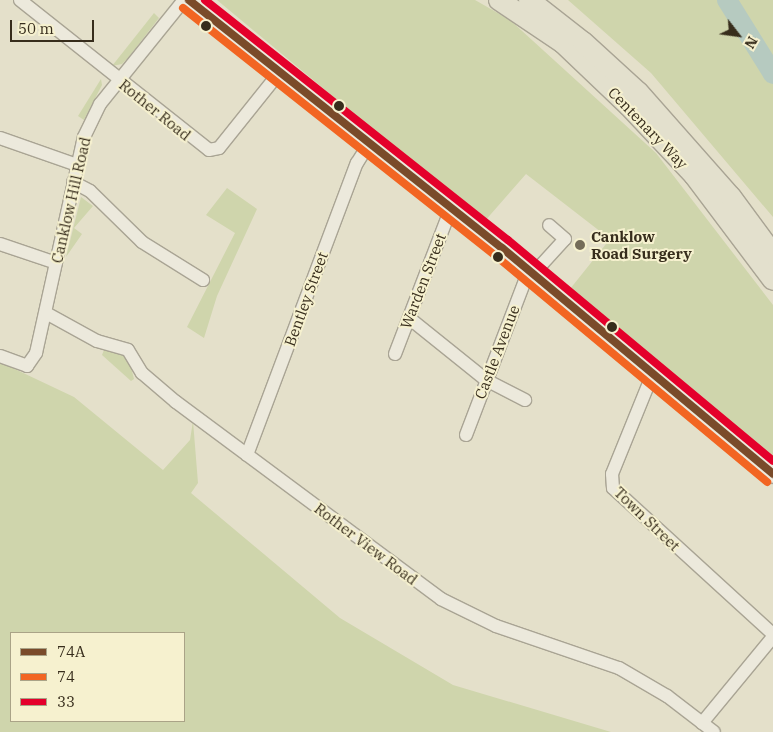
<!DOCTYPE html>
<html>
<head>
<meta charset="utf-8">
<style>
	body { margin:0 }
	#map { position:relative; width:773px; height:732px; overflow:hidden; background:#e4e0ca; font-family:"IBM Plex Serif",serif }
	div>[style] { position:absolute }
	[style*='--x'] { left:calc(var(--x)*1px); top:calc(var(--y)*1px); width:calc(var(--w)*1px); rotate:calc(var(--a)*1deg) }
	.green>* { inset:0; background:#cfd5ac }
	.river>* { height:20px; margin:-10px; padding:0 10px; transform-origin:10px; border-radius:10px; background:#b6cac0 }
	.roads { filter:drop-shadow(1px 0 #a9a494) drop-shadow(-1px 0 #a9a494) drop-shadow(0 1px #a9a494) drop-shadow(0 -1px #a9a494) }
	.street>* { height:12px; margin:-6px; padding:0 6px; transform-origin:6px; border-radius:6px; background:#ece9dc }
	.secondary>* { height:18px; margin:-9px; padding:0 9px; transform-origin:9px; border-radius:9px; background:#ece9dc }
	.primary>* { height:20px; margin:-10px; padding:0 10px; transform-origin:10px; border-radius:10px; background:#e3e0cd }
	.bus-1>* { height:8px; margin:-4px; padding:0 4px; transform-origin:4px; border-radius:4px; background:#7a4b2a }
	.bus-2>* { height:8px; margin:-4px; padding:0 4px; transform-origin:4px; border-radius:4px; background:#f26522 }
	.bus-3>* { height:8px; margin:-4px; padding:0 4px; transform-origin:4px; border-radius:4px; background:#e4002b }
	.dots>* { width:14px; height:14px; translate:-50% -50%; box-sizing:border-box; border:2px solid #f6f1cf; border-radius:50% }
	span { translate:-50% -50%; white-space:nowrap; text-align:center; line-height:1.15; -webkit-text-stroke:4px #f6f1cf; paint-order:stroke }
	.street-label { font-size:15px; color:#372d1c }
	.poi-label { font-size:15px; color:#372d1c; font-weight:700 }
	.left { translate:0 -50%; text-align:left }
	.legend { position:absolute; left:10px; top:632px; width:175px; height:90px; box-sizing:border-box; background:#f6f1cf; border:1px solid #aaa387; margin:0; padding:6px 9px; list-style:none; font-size:15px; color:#372d1c }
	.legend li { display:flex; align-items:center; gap:10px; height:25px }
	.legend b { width:25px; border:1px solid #aaa387 }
	.north { position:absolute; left:713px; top:10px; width:50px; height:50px; -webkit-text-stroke:4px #f6f1cf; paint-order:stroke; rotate:120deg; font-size:14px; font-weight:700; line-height:20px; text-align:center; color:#372d1c }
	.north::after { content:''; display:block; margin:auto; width:18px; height:22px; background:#372d1c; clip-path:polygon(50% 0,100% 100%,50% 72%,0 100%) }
	.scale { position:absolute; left:10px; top:20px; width:84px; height:22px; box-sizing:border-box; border:2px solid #372d1c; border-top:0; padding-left:6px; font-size:15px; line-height:18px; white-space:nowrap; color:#372d1c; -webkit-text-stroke:4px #f6f1cf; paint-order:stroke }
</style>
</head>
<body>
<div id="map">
	<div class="green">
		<i style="clip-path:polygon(217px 0,475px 0,510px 20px,656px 153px,773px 305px,773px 461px,570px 289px,610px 239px,526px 174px,484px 222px)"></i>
		<i style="clip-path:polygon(568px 0,773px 0,773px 217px,651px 73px)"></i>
		<i style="clip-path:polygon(154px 13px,159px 18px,128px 58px,122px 64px,112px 66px)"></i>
		<i style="clip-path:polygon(101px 79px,102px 85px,84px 120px,78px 116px)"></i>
		<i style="clip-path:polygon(227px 188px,257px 209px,217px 296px,204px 338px,187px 327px,235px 233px,206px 215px)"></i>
		<i style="clip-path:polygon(81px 197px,93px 206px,74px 228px,82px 234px,66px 257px)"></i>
		<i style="clip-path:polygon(112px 349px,125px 353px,130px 363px,134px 379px,131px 381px,102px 355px,104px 350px)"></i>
		<i style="clip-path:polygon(evenodd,0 362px,74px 397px,163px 470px,190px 440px,193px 421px,198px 483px,191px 493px,340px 618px,453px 685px,611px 732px,0 732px,0 362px,11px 633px,184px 633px,184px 721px,11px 721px,11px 633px)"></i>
	</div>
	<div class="river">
		<i style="--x:727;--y:0;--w:87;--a:58.1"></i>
	</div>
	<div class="roads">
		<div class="street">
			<i style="--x:20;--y:0;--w:241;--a:38.4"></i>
			<i style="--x:209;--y:150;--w:10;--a:-11"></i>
			<i style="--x:219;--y:148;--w:96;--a:-51.3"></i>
			<i style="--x:0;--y:138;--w:82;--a:19.3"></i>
			<i style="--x:73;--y:182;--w:19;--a:28"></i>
			<i style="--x:90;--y:191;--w:73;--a:44.4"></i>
			<i style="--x:142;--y:242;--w:72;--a:31.9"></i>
			<i style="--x:0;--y:244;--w:59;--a:18.7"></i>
			<i style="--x:533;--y:274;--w:47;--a:-47.6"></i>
			<i style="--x:565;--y:239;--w:21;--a:-139"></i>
			<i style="--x:46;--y:313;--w:58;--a:28.8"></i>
			<i style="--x:97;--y:341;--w:32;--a:16"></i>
			<i style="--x:128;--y:350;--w:27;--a:59"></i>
			<i style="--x:142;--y:373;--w:45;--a:40.5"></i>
			<i style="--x:176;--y:402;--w:330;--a:36.6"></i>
			<i style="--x:441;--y:599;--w:61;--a:26.1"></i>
			<i style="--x:496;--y:626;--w:130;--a:18.9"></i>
			<i style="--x:619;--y:668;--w:56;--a:30.3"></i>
			<i style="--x:667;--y:696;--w:59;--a:37.5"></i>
			<i style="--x:409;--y:318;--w:99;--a:38.8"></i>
			<i style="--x:486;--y:380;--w:44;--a:27.1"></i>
			<i style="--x:395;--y:354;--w:156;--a:-69"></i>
			<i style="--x:0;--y:356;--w:29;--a:20"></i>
			<i style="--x:27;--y:366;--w:16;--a:-55"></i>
			<i style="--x:36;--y:353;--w:221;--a:-77.5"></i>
			<i style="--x:84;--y:137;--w:37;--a:-64"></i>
			<i style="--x:100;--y:104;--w:134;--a:-51.1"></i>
			<i style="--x:653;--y:373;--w:109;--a:112.1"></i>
			<i style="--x:612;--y:474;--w:14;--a:86"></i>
			<i style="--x:613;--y:488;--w:217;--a:42.4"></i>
			<i style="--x:466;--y:435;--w:177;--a:-69.1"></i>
			<i style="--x:247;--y:455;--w:312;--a:-69.4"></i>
			<i style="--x:357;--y:163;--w:22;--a:-58"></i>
			<i style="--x:702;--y:723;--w:112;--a:-50.5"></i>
		</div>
		<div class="secondary">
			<i style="--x:189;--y:0;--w:399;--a:38.4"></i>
			<i style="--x:502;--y:248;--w:353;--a:39.8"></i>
		</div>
		<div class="primary">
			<i style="--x:499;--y:0;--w:77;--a:33.9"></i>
			<i style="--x:563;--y:43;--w:91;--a:43.7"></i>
			<i style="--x:629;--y:106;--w:95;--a:46.7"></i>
			<i style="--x:694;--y:175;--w:131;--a:53"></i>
			<i style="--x:529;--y:0;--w:68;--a:37.9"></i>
			<i style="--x:583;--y:42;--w:74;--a:42.3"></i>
			<i style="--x:638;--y:92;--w:140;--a:48.5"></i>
			<i style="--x:731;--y:197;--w:71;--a:53.6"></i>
		</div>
	</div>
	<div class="bus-1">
		<i style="--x:189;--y:0;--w:399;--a:38.4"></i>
		<i style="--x:502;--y:248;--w:353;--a:39.8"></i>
	</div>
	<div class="bus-2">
		<i style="--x:183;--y:8;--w:399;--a:38.4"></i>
		<i style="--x:496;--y:256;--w:353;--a:39.8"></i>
	</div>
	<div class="bus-3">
		<i style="--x:205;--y:0;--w:387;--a:38.4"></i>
		<i style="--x:508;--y:240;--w:345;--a:39.8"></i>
	</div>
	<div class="dots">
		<i style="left:206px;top:26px;background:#372d1c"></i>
		<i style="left:339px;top:106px;background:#372d1c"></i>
		<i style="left:580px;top:245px;background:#746c59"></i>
		<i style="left:498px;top:257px;background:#372d1c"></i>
		<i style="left:612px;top:327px;background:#372d1c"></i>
	</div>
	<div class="street-label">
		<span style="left:155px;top:110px;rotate:39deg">Rother Road</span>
		<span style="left:648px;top:128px;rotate:46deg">Centenary Way</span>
		<span style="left:71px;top:200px;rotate:-77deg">Canklow Hill Road</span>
		<span style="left:423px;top:281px;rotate:-69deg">Warden Street</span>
		<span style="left:306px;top:299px;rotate:-70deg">Bentley Street</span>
		<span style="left:497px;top:352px;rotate:-69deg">Castle Avenue</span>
		<span style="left:647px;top:519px;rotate:44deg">Town Street</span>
		<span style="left:366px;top:544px;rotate:37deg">Rother View Road</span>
	</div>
	<div class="poi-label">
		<span class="left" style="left:591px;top:245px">Canklow<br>Road Surgery</span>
	</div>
	<ul class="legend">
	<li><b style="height:6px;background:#7a4b2a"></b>74A</li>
	<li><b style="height:6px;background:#f26522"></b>74</li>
	<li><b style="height:6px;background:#e4002b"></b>33</li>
	</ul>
	<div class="north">N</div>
	<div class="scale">50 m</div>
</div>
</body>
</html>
